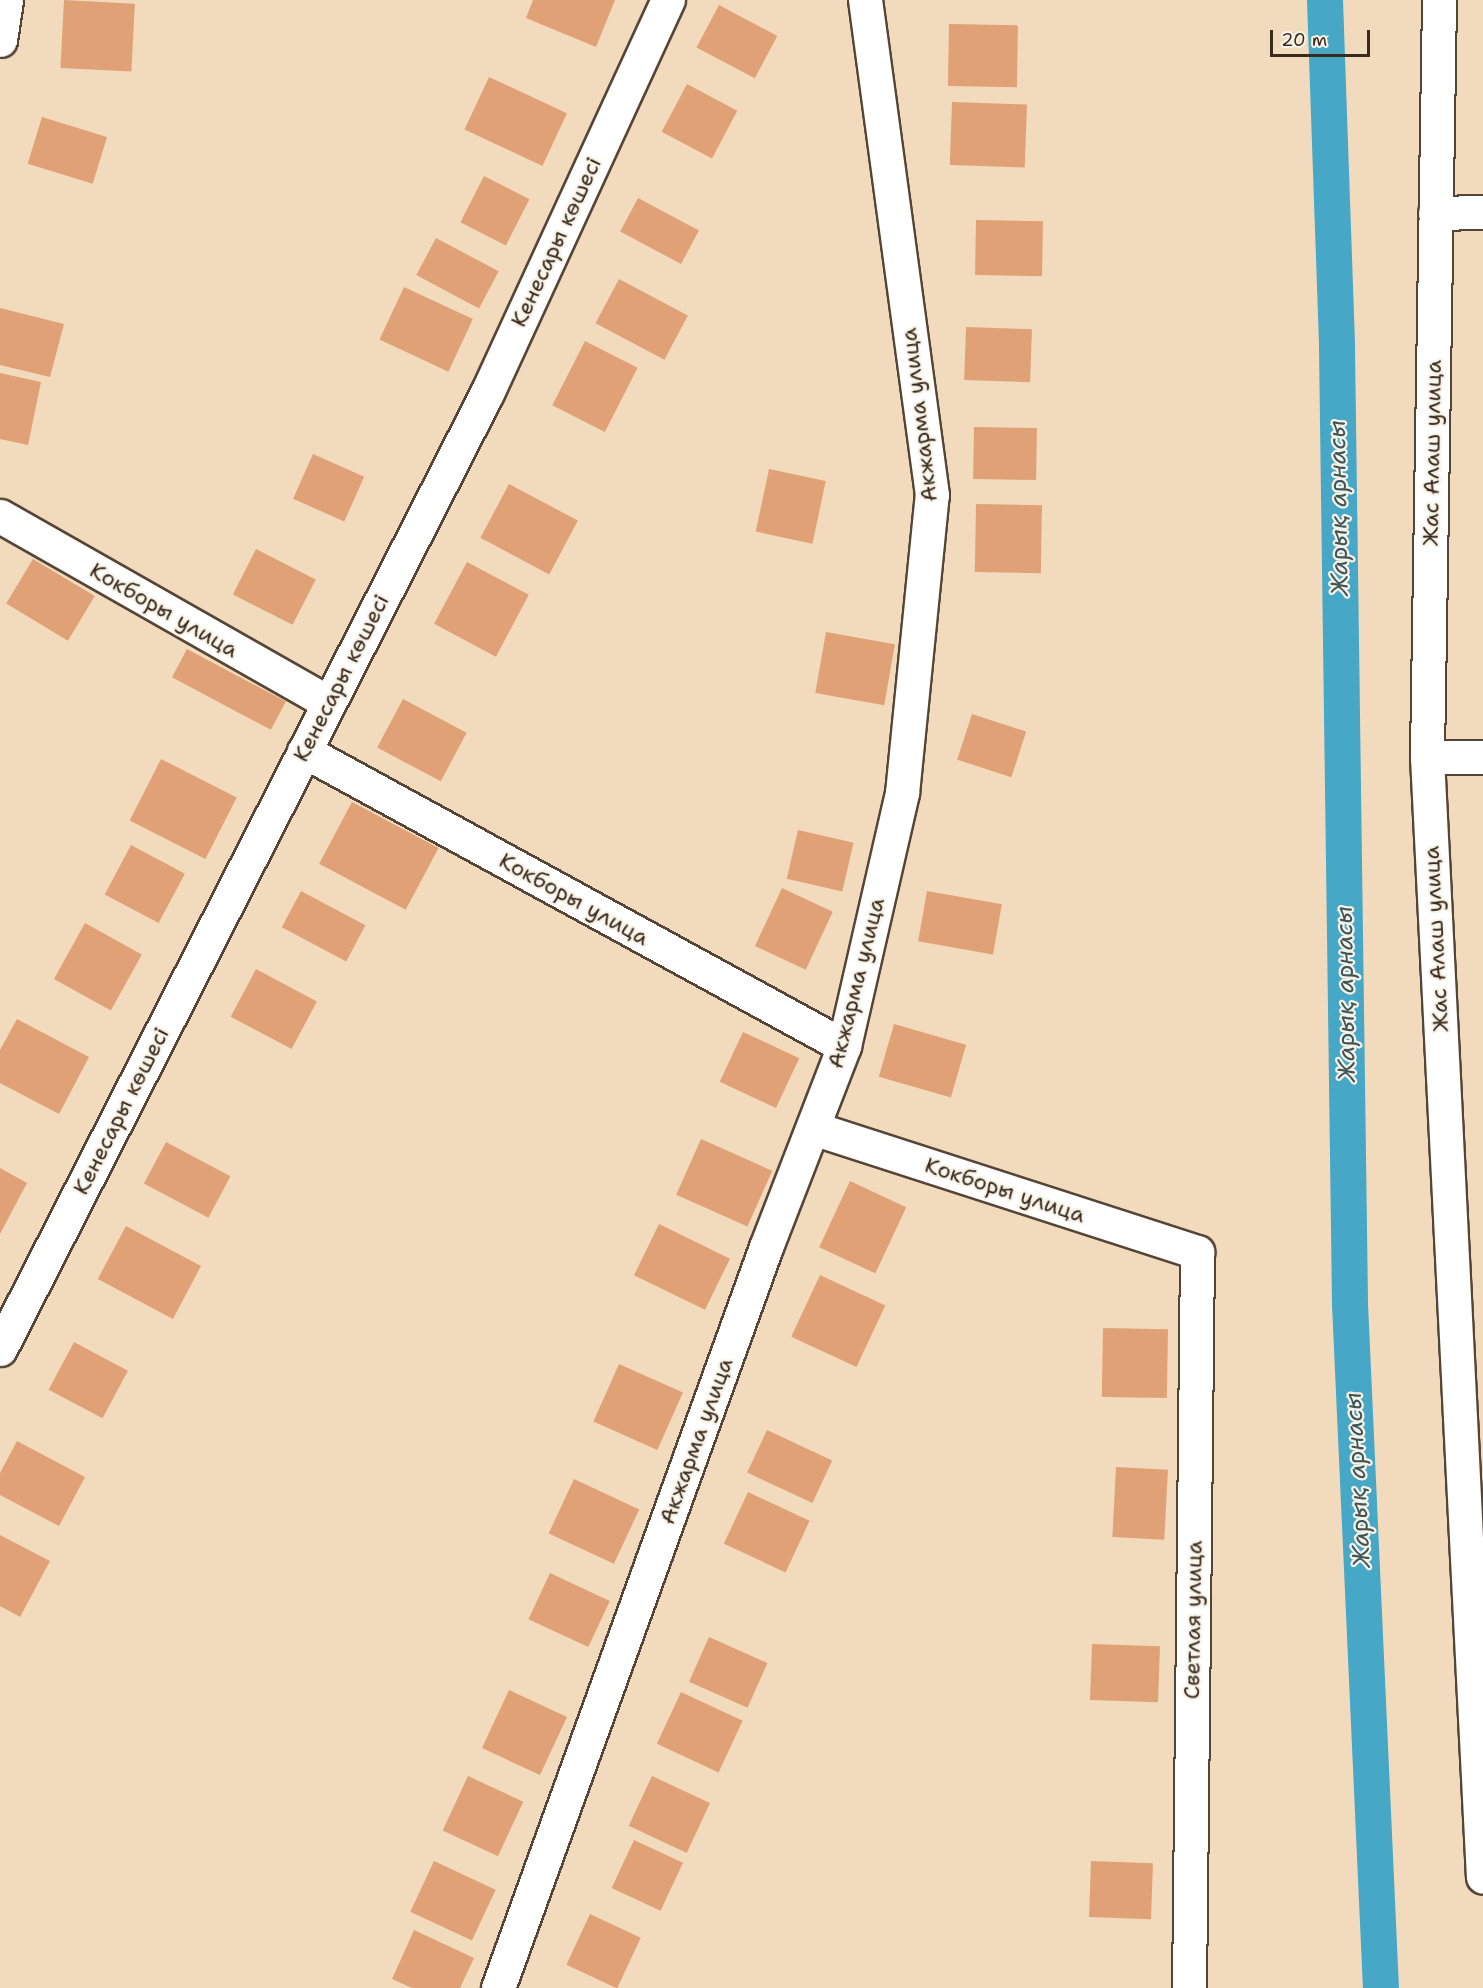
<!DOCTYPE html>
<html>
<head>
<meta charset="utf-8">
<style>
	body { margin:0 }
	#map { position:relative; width:1483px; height:1988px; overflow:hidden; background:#f2dbbc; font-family:"Shantell Sans",sans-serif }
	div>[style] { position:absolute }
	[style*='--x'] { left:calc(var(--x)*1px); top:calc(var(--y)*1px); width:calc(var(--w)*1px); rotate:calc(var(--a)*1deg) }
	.canal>* { height:36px; margin:-18px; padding:0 18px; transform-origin:18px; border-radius:18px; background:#47a7c6 }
	.building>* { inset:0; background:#e1a176; transform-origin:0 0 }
	.roads { filter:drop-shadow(2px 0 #564536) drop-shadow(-2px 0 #564536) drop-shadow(0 2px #564536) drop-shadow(0 -2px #564536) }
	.street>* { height:33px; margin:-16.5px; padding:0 16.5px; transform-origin:16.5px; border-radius:16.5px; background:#fff }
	span { translate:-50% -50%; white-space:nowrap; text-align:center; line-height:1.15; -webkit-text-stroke:4.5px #f7f3e8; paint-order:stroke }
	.street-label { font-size:22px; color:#3b2a1e }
	.water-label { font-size:24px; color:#3f5659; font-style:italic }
	.scale { position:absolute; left:1270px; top:30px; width:100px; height:27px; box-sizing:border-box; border:3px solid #3b2a1e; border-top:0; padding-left:8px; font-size:18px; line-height:21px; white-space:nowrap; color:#3b2a1e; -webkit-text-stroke:4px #f7f3e8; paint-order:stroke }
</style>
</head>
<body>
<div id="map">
	<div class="canal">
		<i style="--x:1325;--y:0;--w:348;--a:88"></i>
		<i style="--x:1337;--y:348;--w:956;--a:89.22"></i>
		<i style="--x:1350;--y:1304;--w:685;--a:87.41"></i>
	</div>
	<div class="building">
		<i style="left:64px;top:0;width:71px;height:68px;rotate:3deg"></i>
		<i style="clip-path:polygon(533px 0,615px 0,596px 47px,526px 18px)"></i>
		<i style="left:719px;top:5px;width:66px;height:48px;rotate:28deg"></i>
		<i style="left:949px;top:24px;width:69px;height:62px;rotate:1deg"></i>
		<i style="left:489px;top:77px;width:86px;height:58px;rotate:25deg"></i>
		<i style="left:687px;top:84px;width:57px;height:54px;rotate:28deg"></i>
		<i style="left:952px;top:102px;width:75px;height:63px;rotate:2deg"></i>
		<i style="left:42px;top:117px;width:68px;height:49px;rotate:17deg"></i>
		<i style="left:484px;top:176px;width:51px;height:52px;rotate:27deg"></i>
		<i style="left:638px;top:198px;width:69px;height:38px;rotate:28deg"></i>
		<i style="left:976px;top:220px;width:67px;height:55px;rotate:1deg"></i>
		<i style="left:436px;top:238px;width:71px;height:42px;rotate:28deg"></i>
		<i style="left:619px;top:279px;width:78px;height:50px;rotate:28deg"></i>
		<i style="left:404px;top:287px;width:76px;height:58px;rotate:25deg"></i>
		<i style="clip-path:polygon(0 308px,64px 324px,50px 377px,0 365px)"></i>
		<i style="left:966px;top:327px;width:66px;height:53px;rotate:2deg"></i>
		<i style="left:585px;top:341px;width:59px;height:72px;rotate:27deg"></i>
		<i style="clip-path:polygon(0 373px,41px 382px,28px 445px,0 439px)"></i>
		<i style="left:974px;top:427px;width:63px;height:52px;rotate:1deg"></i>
		<i style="left:313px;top:454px;width:56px;height:49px;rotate:24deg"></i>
		<i style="left:769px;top:469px;width:58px;height:64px;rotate:12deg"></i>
		<i style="left:509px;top:484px;width:78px;height:61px;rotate:28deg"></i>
		<i style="left:976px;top:504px;width:66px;height:68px;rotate:1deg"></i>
		<i style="left:256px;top:549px;width:67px;height:51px;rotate:27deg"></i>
		<i style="left:33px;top:559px;width:72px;height:52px;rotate:31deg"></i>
		<i style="left:467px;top:562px;width:70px;height:70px;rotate:28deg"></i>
		<i style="left:826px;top:632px;width:70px;height:62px;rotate:10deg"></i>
		<i style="left:187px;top:649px;width:112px;height:32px;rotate:28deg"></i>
		<i style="left:403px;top:699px;width:72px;height:55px;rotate:28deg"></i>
		<i style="left:972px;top:714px;width:57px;height:48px;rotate:18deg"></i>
		<i style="left:161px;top:759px;width:85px;height:69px;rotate:27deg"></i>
		<i style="left:352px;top:802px;width:98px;height:70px;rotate:28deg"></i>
		<i style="left:798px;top:830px;width:57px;height:50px;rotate:13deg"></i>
		<i style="left:131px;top:845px;width:61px;height:56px;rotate:28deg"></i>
		<i style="left:782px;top:888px;width:56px;height:64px;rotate:25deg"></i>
		<i style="left:301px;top:891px;width:73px;height:41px;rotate:28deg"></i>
		<i style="left:927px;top:891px;width:76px;height:51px;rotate:10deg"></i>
		<i style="left:85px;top:923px;width:65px;height:64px;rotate:29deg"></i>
		<i style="left:256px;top:969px;width:69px;height:54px;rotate:28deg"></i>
		<i style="clip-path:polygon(17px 1019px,89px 1057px,59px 1114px,0 1083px,0 1050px)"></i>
		<i style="left:894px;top:1024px;width:75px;height:55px;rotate:16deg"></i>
		<i style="left:743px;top:1032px;width:62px;height:55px;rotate:25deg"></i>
		<i style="left:701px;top:1139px;width:78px;height:61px;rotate:24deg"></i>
		<i style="left:166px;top:1142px;width:73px;height:47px;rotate:28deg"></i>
		<i style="clip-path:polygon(0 1168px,27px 1183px,0 1234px)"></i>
		<i style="left:850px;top:1181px;width:62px;height:73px;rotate:25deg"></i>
		<i style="left:659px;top:1224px;width:79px;height:57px;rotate:26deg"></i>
		<i style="left:126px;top:1226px;width:85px;height:60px;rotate:28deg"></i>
		<i style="left:820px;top:1275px;width:72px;height:68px;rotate:25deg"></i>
		<i style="left:1103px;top:1328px;width:65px;height:69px;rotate:1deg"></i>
		<i style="left:74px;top:1342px;width:61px;height:54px;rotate:28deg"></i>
		<i style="left:619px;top:1364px;width:70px;height:63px;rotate:24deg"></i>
		<i style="left:767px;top:1430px;width:72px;height:47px;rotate:25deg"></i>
		<i style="clip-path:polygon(17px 1441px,85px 1477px,59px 1526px,0 1495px,0 1473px)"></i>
		<i style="left:1116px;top:1467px;width:52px;height:70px;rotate:3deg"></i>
		<i style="left:574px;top:1479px;width:72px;height:60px;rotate:25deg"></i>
		<i style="left:748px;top:1492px;width:68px;height:57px;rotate:25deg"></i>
		<i style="clip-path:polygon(0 1535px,50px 1561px,20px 1617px,0 1606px)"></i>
		<i style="left:550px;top:1573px;width:66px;height:51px;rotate:25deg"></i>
		<i style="left:709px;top:1637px;width:64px;height:49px;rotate:24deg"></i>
		<i style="left:1092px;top:1644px;width:68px;height:56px;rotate:2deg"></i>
		<i style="left:509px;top:1690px;width:64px;height:64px;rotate:25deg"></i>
		<i style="left:681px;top:1692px;width:68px;height:57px;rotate:25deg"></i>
		<i style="left:468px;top:1776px;width:61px;height:60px;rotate:25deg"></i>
		<i style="left:652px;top:1776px;width:64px;height:55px;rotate:25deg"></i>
		<i style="left:634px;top:1840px;width:54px;height:53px;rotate:25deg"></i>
		<i style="left:434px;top:1861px;width:68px;height:56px;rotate:25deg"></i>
		<i style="left:1091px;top:1861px;width:62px;height:56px;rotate:2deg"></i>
		<i style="left:590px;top:1914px;width:56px;height:56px;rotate:25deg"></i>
		<i style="clip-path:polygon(414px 1930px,474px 1958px,460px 1988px,412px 1988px,392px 1979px)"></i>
	</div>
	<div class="roads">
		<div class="street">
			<i style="--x:1439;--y:0;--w:757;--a:90.91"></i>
			<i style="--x:1427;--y:757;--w:1121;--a:87.14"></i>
			<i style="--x:0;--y:40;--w:40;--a:-81.5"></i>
			<i style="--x:1435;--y:213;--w:48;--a:-1.2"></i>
			<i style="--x:0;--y:516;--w:378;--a:29.6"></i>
			<i style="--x:304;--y:751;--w:615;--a:28.65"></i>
			<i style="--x:1427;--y:757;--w:56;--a:0"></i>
			<i style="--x:813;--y:1128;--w:404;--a:17.9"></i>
			<i style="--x:1197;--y:1252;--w:736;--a:90.62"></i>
			<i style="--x:0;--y:1349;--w:1073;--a:-63.01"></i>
			<i style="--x:487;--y:393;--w:433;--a:-65.3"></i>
			<i style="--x:498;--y:1988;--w:788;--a:-70.12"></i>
			<i style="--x:766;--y:1247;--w:216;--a:-68.8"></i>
			<i style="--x:844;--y:1046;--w:260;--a:-77.1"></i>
			<i style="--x:902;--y:793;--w:300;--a:-84.3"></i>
			<i style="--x:932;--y:495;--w:500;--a:-97.7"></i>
		</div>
	</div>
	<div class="street-label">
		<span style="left:556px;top:242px;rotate:-65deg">Кенесары көшесі</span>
		<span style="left:919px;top:415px;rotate:-97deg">Акжарма улица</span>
		<span style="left:1432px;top:453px;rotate:-89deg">Жас Алаш улица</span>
		<span style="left:164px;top:610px;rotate:30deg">Кокборы улица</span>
		<span style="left:341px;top:678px;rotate:-63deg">Кенесары көшесі</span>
		<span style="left:574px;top:899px;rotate:29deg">Кокборы улица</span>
		<span style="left:1436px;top:939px;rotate:-93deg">Жас Алаш улица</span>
		<span style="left:856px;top:983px;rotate:-76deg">Акжарма улица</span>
		<span style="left:121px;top:1111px;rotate:-63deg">Кенесары көшесі</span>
		<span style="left:1005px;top:1190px;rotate:18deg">Кокборы улица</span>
		<span style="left:696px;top:1441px;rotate:-70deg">Акжарма улица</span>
		<span style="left:1193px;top:1620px;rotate:-89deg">Светлая улица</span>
	</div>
	<div class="water-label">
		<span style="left:1339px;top:508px;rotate:-91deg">Жарық арнасы</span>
		<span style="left:1346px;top:994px;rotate:-91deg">Жарық арнасы</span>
		<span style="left:1358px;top:1480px;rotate:-93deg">Жарық арнасы</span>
	</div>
	<div class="scale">20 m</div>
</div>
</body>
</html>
